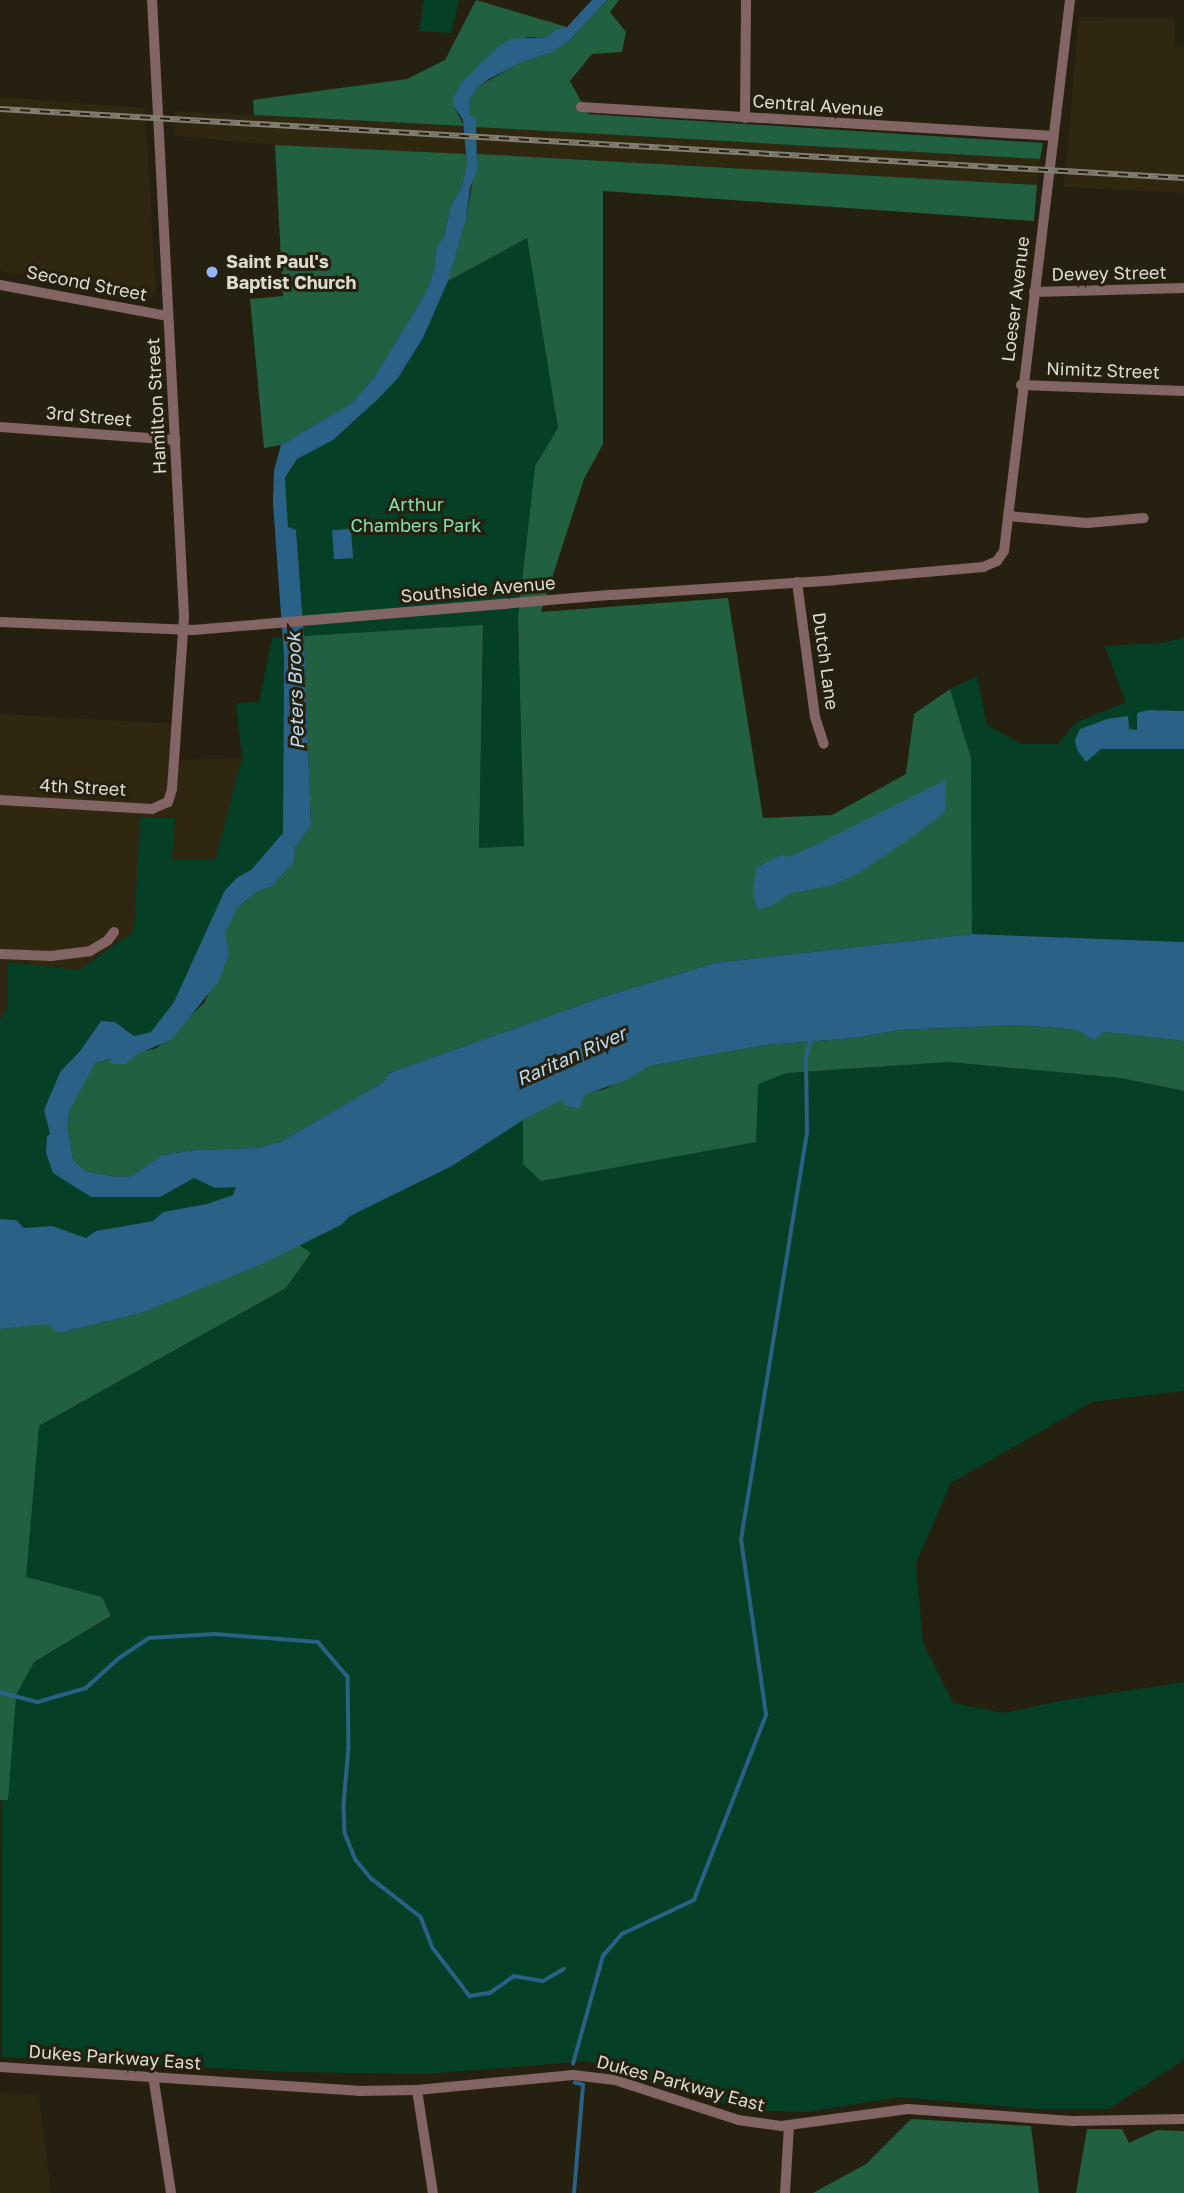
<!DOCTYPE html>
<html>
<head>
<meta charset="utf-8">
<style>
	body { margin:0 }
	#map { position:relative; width:1184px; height:2193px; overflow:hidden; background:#252010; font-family:"Golos Text",sans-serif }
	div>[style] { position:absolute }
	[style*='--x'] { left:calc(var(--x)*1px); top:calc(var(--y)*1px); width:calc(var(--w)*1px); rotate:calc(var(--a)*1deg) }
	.built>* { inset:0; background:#2f2710 }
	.green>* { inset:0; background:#053f26 }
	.forest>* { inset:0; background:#216142 }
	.water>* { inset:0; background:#296286; transform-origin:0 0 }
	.stream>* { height:3.5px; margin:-1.75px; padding:0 1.75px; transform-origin:1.75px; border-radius:1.75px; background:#296286 }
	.minor>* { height:10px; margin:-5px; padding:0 5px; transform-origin:5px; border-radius:5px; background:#826564 }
	.rail>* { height:6px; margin-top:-3px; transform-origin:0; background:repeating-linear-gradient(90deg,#252010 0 10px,#837f72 0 20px); box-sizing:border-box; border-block:2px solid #837f72 }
	.dots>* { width:19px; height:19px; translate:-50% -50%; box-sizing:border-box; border:4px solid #252010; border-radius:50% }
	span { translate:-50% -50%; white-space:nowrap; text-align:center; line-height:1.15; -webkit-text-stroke:6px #252010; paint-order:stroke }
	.street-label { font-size:18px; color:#dedbd1 }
	.poi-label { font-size:18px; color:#dedbd1; font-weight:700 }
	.left { translate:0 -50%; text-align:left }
	.park-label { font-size:18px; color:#84e0ae }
	.water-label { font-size:19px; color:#bddcf3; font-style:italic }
</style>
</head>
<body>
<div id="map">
	<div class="built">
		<i style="clip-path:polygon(1079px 17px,1174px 18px,1174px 46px,1184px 46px,1184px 193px,1064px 187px)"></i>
		<i style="clip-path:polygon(0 97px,145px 108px,156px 292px,150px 298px,0 271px)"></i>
		<i style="clip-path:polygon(174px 111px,464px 126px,1040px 159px,1037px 185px,275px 145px,175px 136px)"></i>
		<i style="clip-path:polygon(0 714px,175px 724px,173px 760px,242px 758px,215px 861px,172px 860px,134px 931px,79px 970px,7px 962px,8px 1008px,0 1019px)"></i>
		<i style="clip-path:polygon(0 2093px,39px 2095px,51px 2193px,0 2193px)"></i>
	</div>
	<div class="green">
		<i style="clip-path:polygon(424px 0,459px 0,451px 33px,419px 31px)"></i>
		<i style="clip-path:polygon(527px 238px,558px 428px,535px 466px,518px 617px,524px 847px,479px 848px,483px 626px,304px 636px,296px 530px,288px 528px,285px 479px,297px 459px,355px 421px,398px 378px,423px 338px,448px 281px)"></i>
		<i style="clip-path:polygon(272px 638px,282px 638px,284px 657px,283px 833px,251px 870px,238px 877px,225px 890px,174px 1003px,151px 1032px,134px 1036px,115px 1022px,101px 1021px,80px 1051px,60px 1072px,44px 1110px,50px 1134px,90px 1197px,159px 1197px,194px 1178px,215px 1188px,237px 1186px,233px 1195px,207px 1204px,163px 1212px,153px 1221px,96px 1231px,86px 1238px,52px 1226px,24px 1228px,16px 1220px,0 1219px,0 1019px,8px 1008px,7px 962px,79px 970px,134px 931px,140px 817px,175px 818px,172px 860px,215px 860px,242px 758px,236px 703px,259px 702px)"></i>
		<i style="clip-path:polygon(1184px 638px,1184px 711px,1148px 710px,1137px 730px,1129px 729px,1101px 749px,1184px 749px,1184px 942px,972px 934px,971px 758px,950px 689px,977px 676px,987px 725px,1022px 744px,1058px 744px,1075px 723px,1126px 702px,1105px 646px,1161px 643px)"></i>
		<i style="clip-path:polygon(evenodd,949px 1062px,1121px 1078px,1184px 1091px,1184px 1391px,1092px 1402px,951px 1483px,916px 1563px,923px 1643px,953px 1703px,1004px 1713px,1059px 1701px,1184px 1682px,1184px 2060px,1109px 2109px,1035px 2109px,900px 2097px,807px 2112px,765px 2111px,727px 2105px,587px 2061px,426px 2074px,287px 2072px,2px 2057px,0 1329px,40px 1426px,286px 1288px,311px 1254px,299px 1245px,341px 1225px,350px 1216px,452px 1166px,523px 1120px,523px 1164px,787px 1073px,949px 1062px,102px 1598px,111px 1617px,34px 1662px,102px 1598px)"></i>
	</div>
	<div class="forest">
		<i style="clip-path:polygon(476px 0,567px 27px,554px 30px,547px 37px,527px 37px,462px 82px,454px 107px,464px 126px,254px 115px,253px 100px,407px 79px,445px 60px)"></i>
		<i style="clip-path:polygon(607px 0,619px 0,610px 12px,626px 32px,622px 52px,592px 54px,570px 81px,588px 114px,1043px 143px,1040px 159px,476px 127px,475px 118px,469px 115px,469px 100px,479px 86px,523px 61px,551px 53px,568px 42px)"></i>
		<i style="clip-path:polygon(275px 145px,466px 154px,467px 164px,461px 188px,451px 206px,444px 237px,436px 248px,434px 270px,425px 294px,375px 376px,352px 403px,281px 445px,264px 448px,250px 299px,283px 296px)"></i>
		<i style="clip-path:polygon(477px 154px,1037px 185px,1034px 221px,603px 191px,603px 444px,584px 479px,541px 612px,728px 598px,763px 818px,832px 815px,906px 774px,914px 714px,950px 689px,971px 758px,972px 934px,714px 963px,600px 998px,389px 1073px,382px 1083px,280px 1142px,258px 1148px,195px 1150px,162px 1155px,132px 1176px,116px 1177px,86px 1171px,73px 1160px,68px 1129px,69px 1111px,88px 1073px,95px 1063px,157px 1048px,204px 1003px,229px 955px,224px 933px,237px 908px,258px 891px,271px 887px,294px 862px,295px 847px,311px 826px,304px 636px,483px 625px,479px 848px,524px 846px,518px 617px,535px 466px,558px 428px,527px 238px,448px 281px,466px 220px)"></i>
		<i style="clip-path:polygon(1020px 1025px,1077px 1030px,1093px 1040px,1105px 1032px,1184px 1041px,1184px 1091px,1121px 1078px,949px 1062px,787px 1073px,758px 1084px,756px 1142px,541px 1181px,523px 1164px,523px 1120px,561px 1099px,605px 1089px,649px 1066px,766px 1045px,855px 1038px,900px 1030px)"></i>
		<i style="clip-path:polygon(299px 1245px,311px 1253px,286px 1288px,39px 1426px,26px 1577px,102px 1597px,111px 1616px,34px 1662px,16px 1695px,8px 1800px,0 1800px,0 1329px,47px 1323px,59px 1333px,141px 1313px)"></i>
		<i style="clip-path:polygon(911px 2119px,1031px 2126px,1039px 2193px,813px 2193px,866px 2164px)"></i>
		<i style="clip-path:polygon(1087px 2129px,1122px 2129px,1129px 2143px,1157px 2130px,1184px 2131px,1184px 2193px,1076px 2193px)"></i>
	</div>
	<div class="water">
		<i style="clip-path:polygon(592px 0,607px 0,568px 42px,551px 53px,524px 61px,489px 79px,479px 86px,469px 100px,469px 115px,476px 118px,477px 170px,470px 188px,466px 220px,448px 281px,423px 338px,398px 378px,377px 400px,333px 440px,297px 459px,285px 478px,288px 527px,296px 530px,304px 636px,311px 826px,295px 847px,294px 862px,271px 887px,258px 891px,237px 908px,225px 933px,229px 955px,218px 982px,172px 1039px,136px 1055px,126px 1064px,112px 1064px,110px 1059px,95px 1063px,69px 1111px,68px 1129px,73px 1160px,86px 1171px,116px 1177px,132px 1176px,162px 1155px,195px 1150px,258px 1148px,280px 1142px,382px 1083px,389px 1073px,600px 998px,714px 963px,972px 934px,1184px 942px,1184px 1041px,1105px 1032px,1093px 1040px,1077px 1030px,1020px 1025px,900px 1030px,855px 1038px,766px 1045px,649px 1066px,626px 1080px,584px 1095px,580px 1109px,565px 1105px,561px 1100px,523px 1120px,452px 1166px,350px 1216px,341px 1225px,264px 1263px,141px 1313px,59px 1333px,47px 1324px,0 1329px,0 1219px,16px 1220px,24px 1228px,52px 1226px,86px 1238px,96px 1231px,153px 1221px,163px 1212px,207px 1204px,233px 1195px,236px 1187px,215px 1188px,194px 1178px,160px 1197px,91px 1197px,53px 1173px,46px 1153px,47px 1136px,50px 1134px,44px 1110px,60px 1072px,80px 1051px,101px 1021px,115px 1022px,134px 1036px,151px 1032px,174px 1002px,225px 890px,238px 877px,251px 870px,283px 833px,284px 657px,273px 503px,274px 470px,281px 445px,352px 403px,375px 376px,425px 294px,434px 270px,436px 248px,444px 237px,451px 206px,461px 188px,467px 164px,463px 120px,454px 107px,453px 98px,462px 82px,498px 47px,511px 39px,547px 37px,554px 30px,567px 27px)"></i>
		<i style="left:351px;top:529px;width:29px;height:19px;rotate:86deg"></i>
		<i style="clip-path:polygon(1148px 710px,1184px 711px,1184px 749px,1101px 749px,1086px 762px,1077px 750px,1075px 740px,1080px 729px,1107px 719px,1128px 716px,1129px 729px,1137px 730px,1137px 713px)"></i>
		<i style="clip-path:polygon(946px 780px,945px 812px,909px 839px,859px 873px,830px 886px,791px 893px,773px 905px,758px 910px,753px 893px,756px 868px,781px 855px,788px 857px,820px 843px)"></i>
	</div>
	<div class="stream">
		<i style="--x:0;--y:1692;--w:39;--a:15"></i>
		<i style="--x:38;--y:1702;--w:50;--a:-16.3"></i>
		<i style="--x:86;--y:1688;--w:43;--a:-42.2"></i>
		<i style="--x:118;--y:1659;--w:37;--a:-34"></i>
		<i style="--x:149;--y:1638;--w:66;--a:-3.5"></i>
		<i style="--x:215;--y:1634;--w:103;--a:4.4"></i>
		<i style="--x:318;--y:1642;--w:46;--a:49.4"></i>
		<i style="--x:348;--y:1677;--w:70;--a:89.2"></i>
		<i style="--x:349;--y:1747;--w:58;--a:94.9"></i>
		<i style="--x:344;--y:1805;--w:28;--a:88"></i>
		<i style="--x:345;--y:1833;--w:29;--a:68"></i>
		<i style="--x:356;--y:1860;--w:25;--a:50"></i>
		<i style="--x:372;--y:1879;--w:62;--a:37.8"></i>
		<i style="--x:421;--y:1917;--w:33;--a:69"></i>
		<i style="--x:433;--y:1948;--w:61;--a:52.4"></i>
		<i style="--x:470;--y:1996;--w:20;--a:-9"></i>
		<i style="--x:490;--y:1993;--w:29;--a:-35"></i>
		<i style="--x:514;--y:1976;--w:29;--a:10"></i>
		<i style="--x:543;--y:1981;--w:24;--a:-30"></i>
		<i style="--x:573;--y:2064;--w:112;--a:-74.5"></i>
		<i style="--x:603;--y:1956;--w:29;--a:-49"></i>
		<i style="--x:622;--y:1934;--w:80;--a:-25.3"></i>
		<i style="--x:694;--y:1900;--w:199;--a:-68.7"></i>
		<i style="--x:766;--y:1715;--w:177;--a:-98.1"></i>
		<i style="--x:741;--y:1540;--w:414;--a:-80.8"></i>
		<i style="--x:807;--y:1131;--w:74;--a:-90.8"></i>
		<i style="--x:806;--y:1057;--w:19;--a:-74"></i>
		<i style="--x:574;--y:2193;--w:108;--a:-85.2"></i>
		<i style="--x:583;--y:2085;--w:8;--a:-166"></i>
	</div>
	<div class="minor">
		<i style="--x:581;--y:107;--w:473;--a:3.5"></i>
		<i style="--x:745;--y:118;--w:118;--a:-89.5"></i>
		<i style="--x:0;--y:285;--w:171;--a:10.5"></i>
		<i style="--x:1034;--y:292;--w:150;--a:-1.5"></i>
		<i style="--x:1021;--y:385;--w:163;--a:2.1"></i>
		<i style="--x:0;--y:427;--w:176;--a:4.2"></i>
		<i style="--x:1008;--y:516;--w:79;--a:5.1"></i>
		<i style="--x:1087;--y:523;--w:57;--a:-5"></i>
		<i style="--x:797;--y:582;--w:136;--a:82.4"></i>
		<i style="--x:815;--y:717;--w:28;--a:72"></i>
		<i style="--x:0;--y:622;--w:193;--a:2.4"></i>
		<i style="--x:193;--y:630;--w:420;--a:-4.8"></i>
		<i style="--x:612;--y:595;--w:224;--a:-3.8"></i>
		<i style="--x:835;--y:580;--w:149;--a:-5"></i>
		<i style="--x:983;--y:567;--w:15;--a:-23"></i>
		<i style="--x:997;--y:561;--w:12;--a:-55"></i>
		<i style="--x:1004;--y:551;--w:555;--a:-83.17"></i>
		<i style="--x:0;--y:800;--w:152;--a:3.4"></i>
		<i style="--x:152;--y:809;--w:17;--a:-24"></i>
		<i style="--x:168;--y:802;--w:14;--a:-73"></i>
		<i style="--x:172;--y:789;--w:173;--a:-86"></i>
		<i style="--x:184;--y:616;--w:617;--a:-92.97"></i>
		<i style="--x:0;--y:954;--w:51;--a:2.2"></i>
		<i style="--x:51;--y:956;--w:39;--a:-7"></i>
		<i style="--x:90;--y:951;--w:21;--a:-31"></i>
		<i style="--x:108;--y:940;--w:10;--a:-53"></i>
		<i style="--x:0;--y:2067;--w:359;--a:3.8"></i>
		<i style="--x:358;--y:2091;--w:59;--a:-1"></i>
		<i style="--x:417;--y:2090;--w:157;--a:-5.5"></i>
		<i style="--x:573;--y:2075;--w:42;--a:6.8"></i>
		<i style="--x:615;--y:2080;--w:129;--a:18"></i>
		<i style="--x:738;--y:2120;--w:43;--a:7.9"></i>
		<i style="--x:781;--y:2126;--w:128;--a:-7.6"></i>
		<i style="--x:908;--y:2109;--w:164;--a:4.2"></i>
		<i style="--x:1072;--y:2121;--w:112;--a:-1"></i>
		<i style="--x:153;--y:2075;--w:119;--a:81.3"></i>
		<i style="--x:417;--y:2090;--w:104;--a:81.2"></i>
		<i style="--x:785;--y:2193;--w:67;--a:-86.6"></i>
	</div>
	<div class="rail">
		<i style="--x:0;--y:109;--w:1186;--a:3.34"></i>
	</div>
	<div class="dots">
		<i style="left:212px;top:272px;background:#95b6fd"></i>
	</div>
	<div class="street-label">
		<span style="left:818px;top:105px;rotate:4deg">Central Avenue</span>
		<span style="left:1109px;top:273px;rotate:-1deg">Dewey Street</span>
		<span style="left:87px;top:283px;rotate:11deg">Second Street</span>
		<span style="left:1015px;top:299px;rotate:-83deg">Loeser Avenue</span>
		<span style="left:1103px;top:370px;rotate:2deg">Nimitz Street</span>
		<span style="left:156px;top:406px;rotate:-93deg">Hamilton Street</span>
		<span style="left:89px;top:416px;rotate:5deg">3rd Street</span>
		<span style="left:478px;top:589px;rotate:-5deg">Southside Avenue</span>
		<span style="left:826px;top:661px;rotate:82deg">Dutch Lane</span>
		<span style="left:83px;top:787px;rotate:3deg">4th Street</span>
		<span style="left:115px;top:2057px;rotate:4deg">Dukes Parkway East</span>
		<span style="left:681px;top:2083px;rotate:15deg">Dukes Parkway East</span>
	</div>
	<div class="poi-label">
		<span class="left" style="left:226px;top:272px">Saint Paul's<br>Baptist Church</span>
	</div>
	<div class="park-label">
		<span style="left:416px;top:515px">Arthur<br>Chambers Park</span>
	</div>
	<div class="water-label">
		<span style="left:295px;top:691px;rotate:-92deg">Peters Brook</span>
		<span style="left:571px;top:1056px;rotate:-24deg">Raritan River</span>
	</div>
</div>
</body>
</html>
